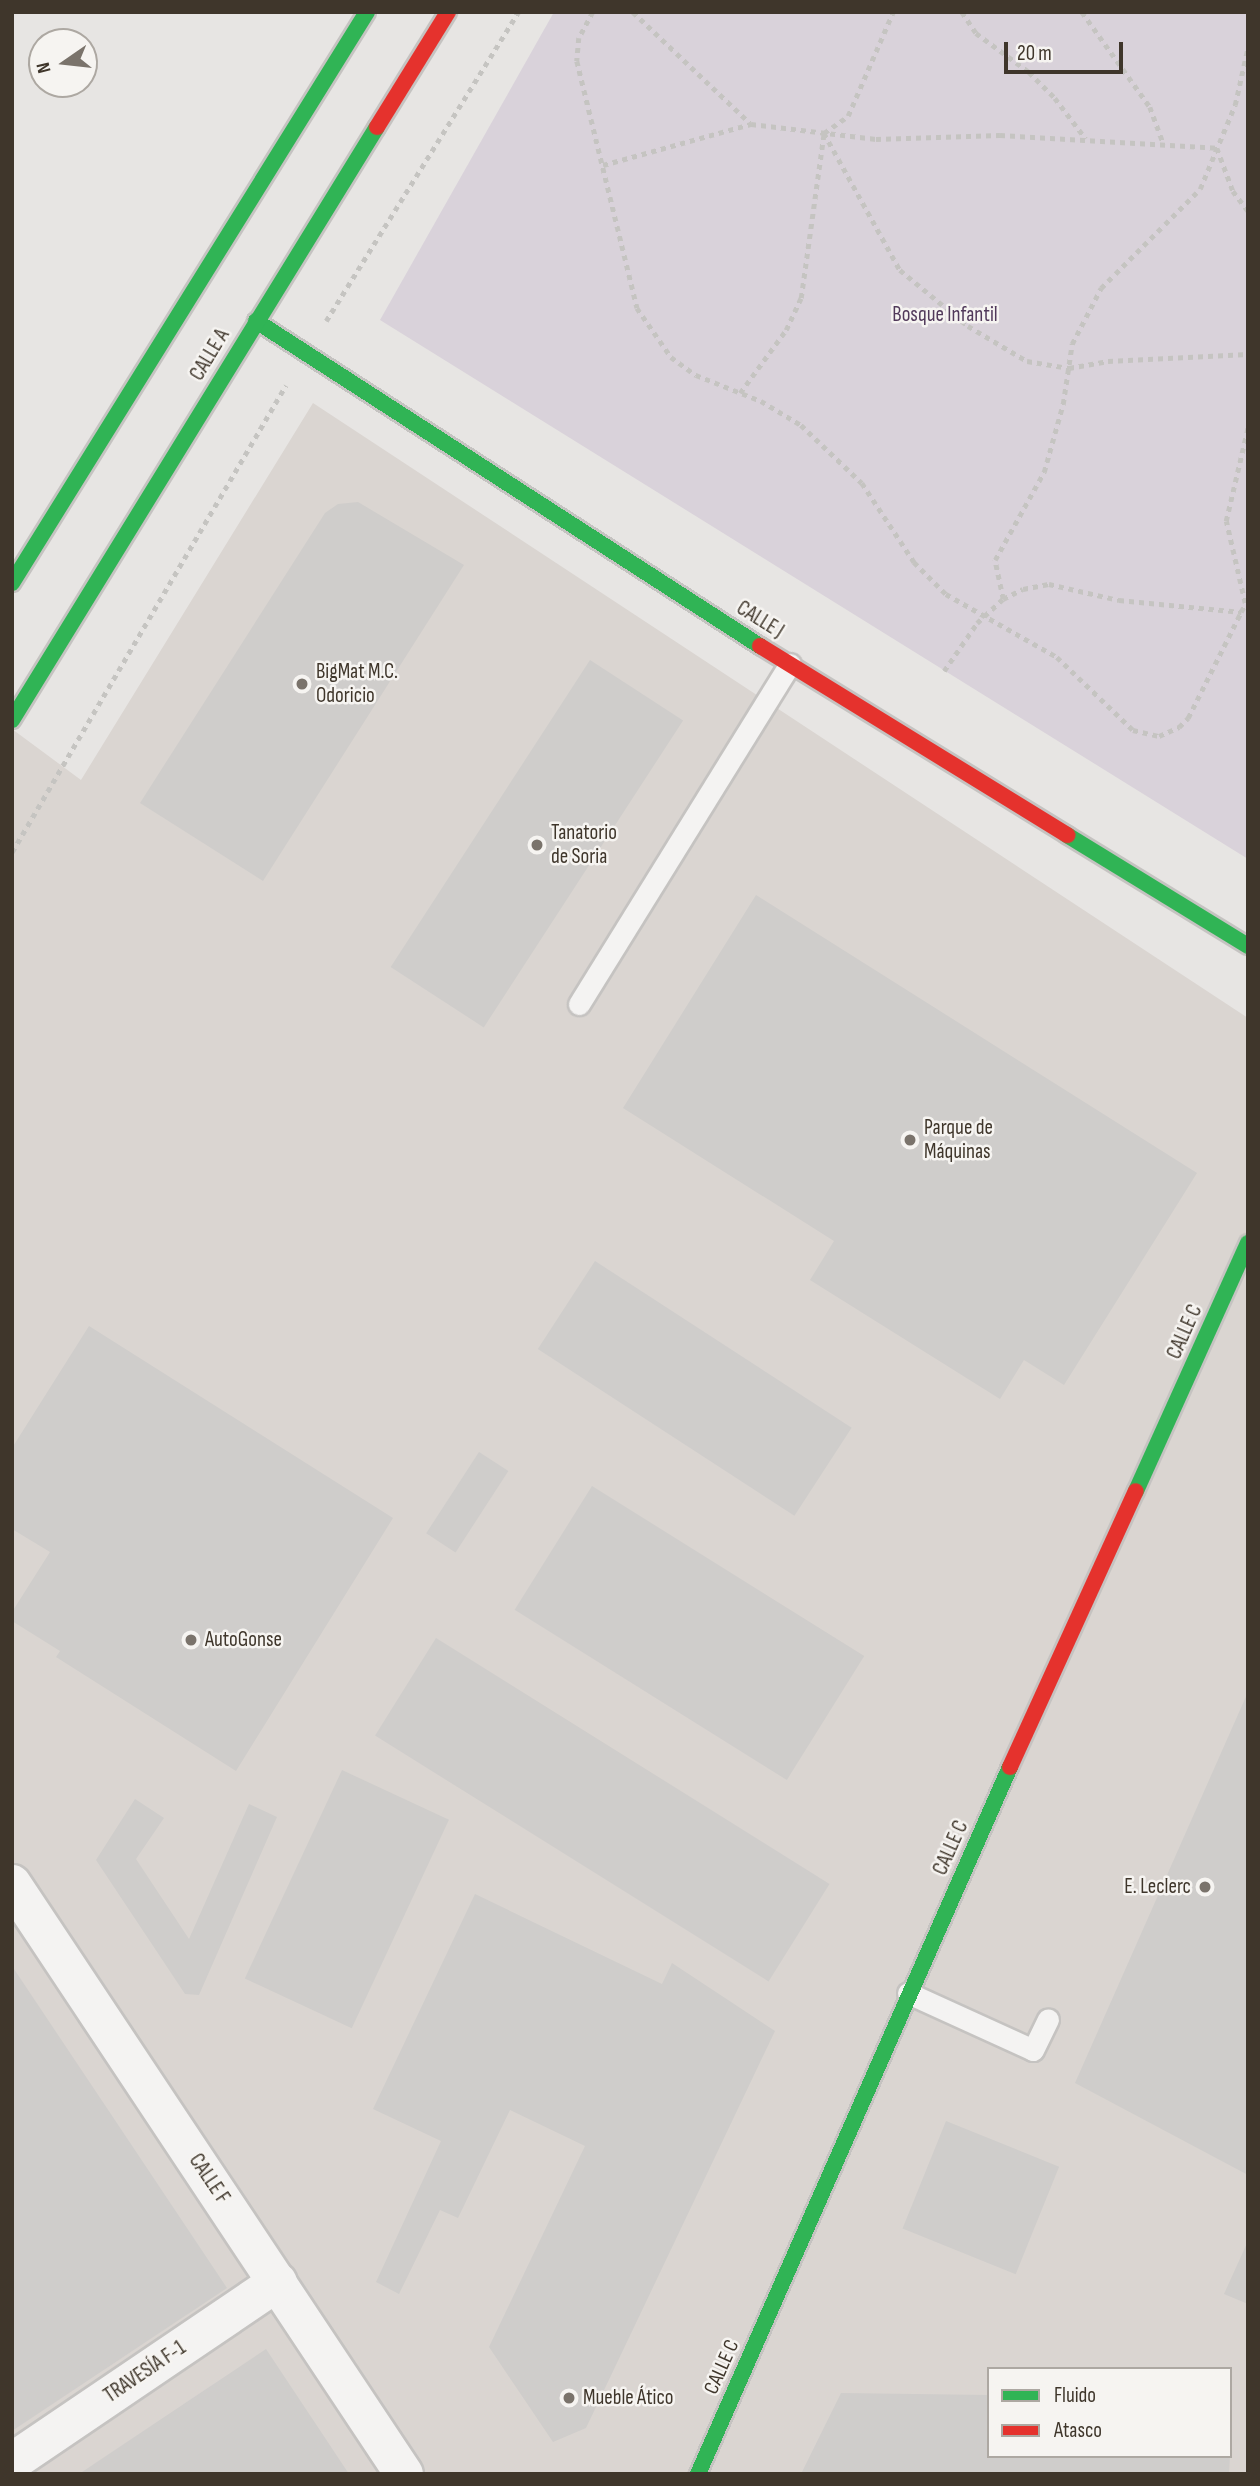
<!DOCTYPE html>
<html>
<head>
<meta charset="utf-8">
<style>
	body { margin:0 }
	#map { position:relative; width:1260px; height:2486px; overflow:hidden; background:#e7e5e3; font-family:"Sofia Sans Condensed",sans-serif }
	div>[style] { position:absolute }
	[style*='--x'] { left:calc(var(--x)*1px); top:calc(var(--y)*1px); width:calc(var(--w)*1px); rotate:calc(var(--a)*1deg) }
	.built>* { inset:0; background:#dad5d1 }
	.green>* { inset:0; background:#d9d2da }
	.building>* { inset:0; background:#cfcdcb; transform-origin:0 0 }
	.path>* { height:4.5px; margin-top:-2.25px; transform-origin:0; background:repeating-linear-gradient(90deg,#c5c4c1 0 5px,transparent 0 10px) }
	.roads { filter:drop-shadow(2px 0 #c5c3c1) drop-shadow(-2px 0 #c5c3c1) drop-shadow(0 2px #c5c3c1) drop-shadow(0 -2px #c5c3c1) }
	.lane>* { height:21px; margin:-10.5px; padding:0 10.5px; transform-origin:10.5px; border-radius:10.5px; background:#f4f3f2 }
	.street>* { height:38px; margin:-19px; padding:0 19px; transform-origin:19px; border-radius:19px; background:#f4f3f2 }
	.fast>* { height:16px; margin:-8px; padding:0 8px; transform-origin:8px; border-radius:8px; background:#30b455 }
	.jam>* { height:16px; margin:-8px; padding:0 8px; transform-origin:8px; border-radius:8px; background:#e5322d }
	.dots>* { width:19px; height:19px; translate:-50% -50%; box-sizing:border-box; border:4px solid #f6f4f1; border-radius:50% }
	span { translate:-50% -50%; white-space:nowrap; text-align:center; line-height:1.15; -webkit-text-stroke:5px #f6f4f1; paint-order:stroke }
	.park-label { font-size:21px; color:#51395a }
	.street-label { font-size:21px; color:#3f362b }
	.poi-label { font-size:21px; color:#3f362b }
	.left { translate:0 -50%; text-align:left }
	.right { translate:-100% -50%; text-align:right }
	.frame { position:absolute; inset:0; border:14px solid #3f362b; pointer-events:none }
	.legend { position:absolute; left:987px; top:2367px; width:245px; height:91px; box-sizing:border-box; background:#f6f4f1; border:2px solid #ada8a2; margin:0; padding:9px 12px; list-style:none; font-size:21px; color:#3f362b }
	.legend li { display:flex; align-items:center; gap:14px; height:35px }
	.legend b { width:35px; border:2px solid #ada8a2 }
	.north { position:absolute; left:28px; top:28px; width:70px; height:70px; box-sizing:border-box; background:#f6f4f1; border:2px solid #ada8a2; border-radius:50%; rotate:256deg; font-size:19px; font-weight:700; line-height:28px; text-align:center; color:#3f362b }
	.north::after { content:''; display:block; margin:auto; width:24px; height:32px; background:#7a736b; clip-path:polygon(50% 0,100% 100%,50% 72%,0 100%) }
	.scale { position:absolute; left:1004px; top:42px; width:119px; height:32px; box-sizing:border-box; border:4px solid #3f362b; border-top:0; padding-left:9px; font-size:21px; line-height:24px; white-space:nowrap; color:#3f362b; -webkit-text-stroke:5px #f6f4f1; paint-order:stroke }
</style>
</head>
<body>
<div id="map">
	<div class="built">
		<i style="clip-path:polygon(evenodd,313px 403px,1248px 1018px,1248px 2474px,12px 2474px,12px 729px,81px 780px,313px 403px,989px 2369px,1230px 2369px,1230px 2456px,989px 2456px,989px 2369px)"></i>
	</div>
	<div class="green">
		<i style="clip-path:polygon(554px 12px,1248px 12px,1248px 859px,380px 320px)"></i>
	</div>
	<div class="building">
		<i style="clip-path:polygon(358px 502px,464px 565px,263px 881px,140px 803px,325px 513px,338px 504px)"></i>
		<i style="left:590px;top:660px;width:111px;height:366px;rotate:33deg"></i>
		<i style="clip-path:polygon(756px 895px,1197px 1173px,1064px 1385px,1024px 1360px,1000px 1399px,810px 1280px,834px 1241px,623px 1108px)"></i>
		<i style="left:595px;top:1261px;width:306px;height:105px;rotate:33deg"></i>
		<i style="clip-path:polygon(89px 1326px,393px 1518px,236px 1771px,56px 1657px,60px 1651px,12px 1621px,12px 1612px,50px 1552px,12px 1529px,12px 1448px)"></i>
		<i style="left:479px;top:1452px;width:35px;height:97px;rotate:33deg"></i>
		<i style="left:592px;top:1486px;width:321px;height:146px;rotate:32deg"></i>
		<i style="left:436px;top:1638px;width:464px;height:115px;rotate:32deg"></i>
		<i style="clip-path:polygon(1248px 1692px,1248px 2175px,1075px 2083px)"></i>
		<i style="left:342px;top:1770px;width:118px;height:230px;rotate:25deg"></i>
		<i style="clip-path:polygon(135px 1799px,164px 1818px,136px 1859px,189px 1939px,249px 1804px,277px 1817px,199px 1995px,185px 1994px,96px 1860px)"></i>
		<i style="clip-path:polygon(475px 1894px,662px 1984px,672px 1963px,775px 2031px,586px 2428px,553px 2442px,489px 2347px,585px 2146px,510px 2110px,458px 2218px,440px 2210px,399px 2294px,376px 2282px,441px 2141px,373px 2109px)"></i>
		<i style="clip-path:polygon(12px 1966px,227px 2288px,12px 2431px)"></i>
		<i style="left:946px;top:2121px;width:122px;height:116px;rotate:22deg"></i>
		<i style="clip-path:polygon(1248px 2241px,1248px 2304px,1224px 2294px)"></i>
		<i style="clip-path:polygon(266px 2349px,349px 2474px,79px 2474px)"></i>
		<i style="clip-path:polygon(841px 2393px,989px 2395px,989px 2456px,1230px 2456px,1229px 2474px,801px 2474px)"></i>
	</div>
	<div class="path">
		<i style="--x:593;--y:12;--w:30;--a:118"></i>
		<i style="--x:579;--y:38;--w:23;--a:95"></i>
		<i style="--x:577;--y:61;--w:254;--a:76.3"></i>
		<i style="--x:637;--y:308;--w:60;--a:55.2"></i>
		<i style="--x:671;--y:357;--w:31;--a:36"></i>
		<i style="--x:696;--y:375;--w:70;--a:21.8"></i>
		<i style="--x:761;--y:401;--w:47;--a:31"></i>
		<i style="--x:801;--y:425;--w:84;--a:43.6"></i>
		<i style="--x:862;--y:483;--w:95;--a:56.6"></i>
		<i style="--x:914;--y:562;--w:45;--a:45"></i>
		<i style="--x:946;--y:594;--w:128;--a:29.6"></i>
		<i style="--x:1057;--y:657;--w:105;--a:43.8"></i>
		<i style="--x:1133;--y:730;--w:27;--a:13"></i>
		<i style="--x:1159;--y:736;--w:22;--a:-24"></i>
		<i style="--x:1179;--y:727;--w:13;--a:-45"></i>
		<i style="--x:1188;--y:718;--w:119;--a:-63.4"></i>
		<i style="--x:633;--y:12;--w:161;--a:43.5"></i>
		<i style="--x:962;--y:12;--w:25;--a:56"></i>
		<i style="--x:976;--y:33;--w:66;--a:36.3"></i>
		<i style="--x:1029;--y:72;--w:37;--a:45"></i>
		<i style="--x:1055;--y:98;--w:51;--a:52.9"></i>
		<i style="--x:1082;--y:12;--w:117;--a:54.4"></i>
		<i style="--x:1150;--y:107;--w:40;--a:69.8"></i>
		<i style="--x:824;--y:133;--w:29;--a:-35"></i>
		<i style="--x:848;--y:116;--w:113;--a:-66.6"></i>
		<i style="--x:603;--y:165;--w:154;--a:-15.5"></i>
		<i style="--x:751;--y:124;--w:126;--a:6.8"></i>
		<i style="--x:876;--y:139;--w:124;--a:-1.8"></i>
		<i style="--x:1000;--y:135;--w:217;--a:3.4"></i>
		<i style="--x:1217;--y:148;--w:46;--a:69.6"></i>
		<i style="--x:1233;--y:191;--w:25;--a:53"></i>
		<i style="--x:326;--y:321;--w:364;--a:-58.1"></i>
		<i style="--x:740;--y:393;--w:78;--a:-53.9"></i>
		<i style="--x:786;--y:330;--w:35;--a:-65"></i>
		<i style="--x:801;--y:298;--w:167;--a:-82.1"></i>
		<i style="--x:824;--y:133;--w:157;--a:61"></i>
		<i style="--x:900;--y:270;--w:88;--a:39.5"></i>
		<i style="--x:968;--y:326;--w:69;--a:30.7"></i>
		<i style="--x:1027;--y:361;--w:43;--a:9.5"></i>
		<i style="--x:1069;--y:368;--w:40;--a:-10"></i>
		<i style="--x:1108;--y:361;--w:140;--a:-2.9"></i>
		<i style="--x:1003;--y:599;--w:40;--a:-102"></i>
		<i style="--x:995;--y:560;--w:101;--a:-60.9"></i>
		<i style="--x:1044;--y:472;--w:71;--a:-74.4"></i>
		<i style="--x:1063;--y:404;--w:61;--a:-81.5"></i>
		<i style="--x:1072;--y:344;--w:63;--a:-62.6"></i>
		<i style="--x:1101;--y:288;--w:140;--a:-45"></i>
		<i style="--x:1200;--y:189;--w:91;--a:-67.4"></i>
		<i style="--x:1235;--y:105;--w:59;--a:-77.4"></i>
		<i style="--x:1245;--y:603;--w:84;--a:-103"></i>
		<i style="--x:1226;--y:521;--w:97;--a:-76.8"></i>
		<i style="--x:944;--y:671;--w:58;--a:-55.5"></i>
		<i style="--x:977;--y:623;--w:35;--a:-43"></i>
		<i style="--x:1003;--y:599;--w:22;--a:-27"></i>
		<i style="--x:1023;--y:589;--w:26;--a:-11"></i>
		<i style="--x:1049;--y:584;--w:72;--a:12.9"></i>
		<i style="--x:1119;--y:600;--w:123;--a:5.6"></i>
		<i style="--x:1241;--y:612;--w:15;--a:-62"></i>
		<i style="--x:12;--y:852;--w:541;--a:-59.6"></i>
	</div>
	<div class="roads">
		<div class="lane">
			<i style="--x:579;--y:1004;--w:400;--a:-58.2"></i>
			<i style="--x:908;--y:1993;--w:137;--a:24.5"></i>
			<i style="--x:1033;--y:2050;--w:34;--a:-64"></i>
		</div>
		<div class="street">
			<i style="--x:12;--y:1884;--w:708;--a:56.4"></i>
			<i style="--x:12;--y:2462;--w:321;--a:-34.1"></i>
		</div>
		<div class="fast">
			<i style="--x:256;--y:321;--w:600;--a:32.82"></i>
			<i style="--x:12;--y:583;--w:672;--a:-58.13"></i>
			<i style="--x:12;--y:720;--w:696;--a:-58.39"></i>
			<i style="--x:1067;--y:835;--w:212;--a:31.5"></i>
			<i style="--x:1136;--y:1491;--w:272;--a:-65.7"></i>
			<i style="--x:698;--y:2474;--w:773;--a:-66.19"></i>
		</div>
		<div class="jam">
			<i style="--x:377;--y:127;--w:135;--a:-58.3"></i>
			<i style="--x:760;--y:646;--w:361;--a:31.6"></i>
			<i style="--x:1010;--y:1767;--w:303;--a:-65.5"></i>
		</div>
	</div>
	<div class="dots">
		<i style="left:302px;top:684px;background:#7a736b"></i>
		<i style="left:537px;top:845px;background:#7a736b"></i>
		<i style="left:910px;top:1140px;background:#7a736b"></i>
		<i style="left:191px;top:1640px;background:#7a736b"></i>
		<i style="left:1205px;top:1887px;background:#7a736b"></i>
		<i style="left:569px;top:2398px;background:#7a736b"></i>
	</div>
	<div class="park-label">
		<span style="left:945px;top:315px">Bosque Infantil</span>
	</div>
	<div class="street-label">
		<span style="left:210px;top:355px;rotate:-59deg">CALLE A</span>
		<span style="left:760px;top:620px;rotate:32deg">CALLE J</span>
		<span style="left:1185px;top:1332px;rotate:-66deg">CALLE C</span>
		<span style="left:951px;top:1848px;rotate:-66deg">CALLE C</span>
		<span style="left:209px;top:2179px;rotate:56deg">CALLE F</span>
		<span style="left:722px;top:2367px;rotate:-66deg">CALLE C</span>
		<span style="left:145px;top:2372px;rotate:-34deg">TRAVESÍA F-1</span>
	</div>
	<div class="poi-label">
		<span class="left" style="left:316px;top:684px">BigMat M.C.<br>Odoricio</span>
		<span class="left" style="left:551px;top:845px">Tanatorio<br>de Soria</span>
		<span class="left" style="left:924px;top:1140px">Parque de<br>Máquinas</span>
		<span class="left" style="left:205px;top:1640px">AutoGonse</span>
		<span class="right" style="left:1191px;top:1887px">E. Leclerc</span>
		<span class="left" style="left:583px;top:2398px">Mueble Ático</span>
	</div>
	<div class="frame"></div>
	<ul class="legend">
	<li><b style="height:9px;background:#30b455"></b>Fluido</li>
	<li><b style="height:9px;background:#e5322d"></b>Atasco</li>
	</ul>
	<div class="north">N</div>
	<div class="scale">20 m</div>
</div>
</body>
</html>
